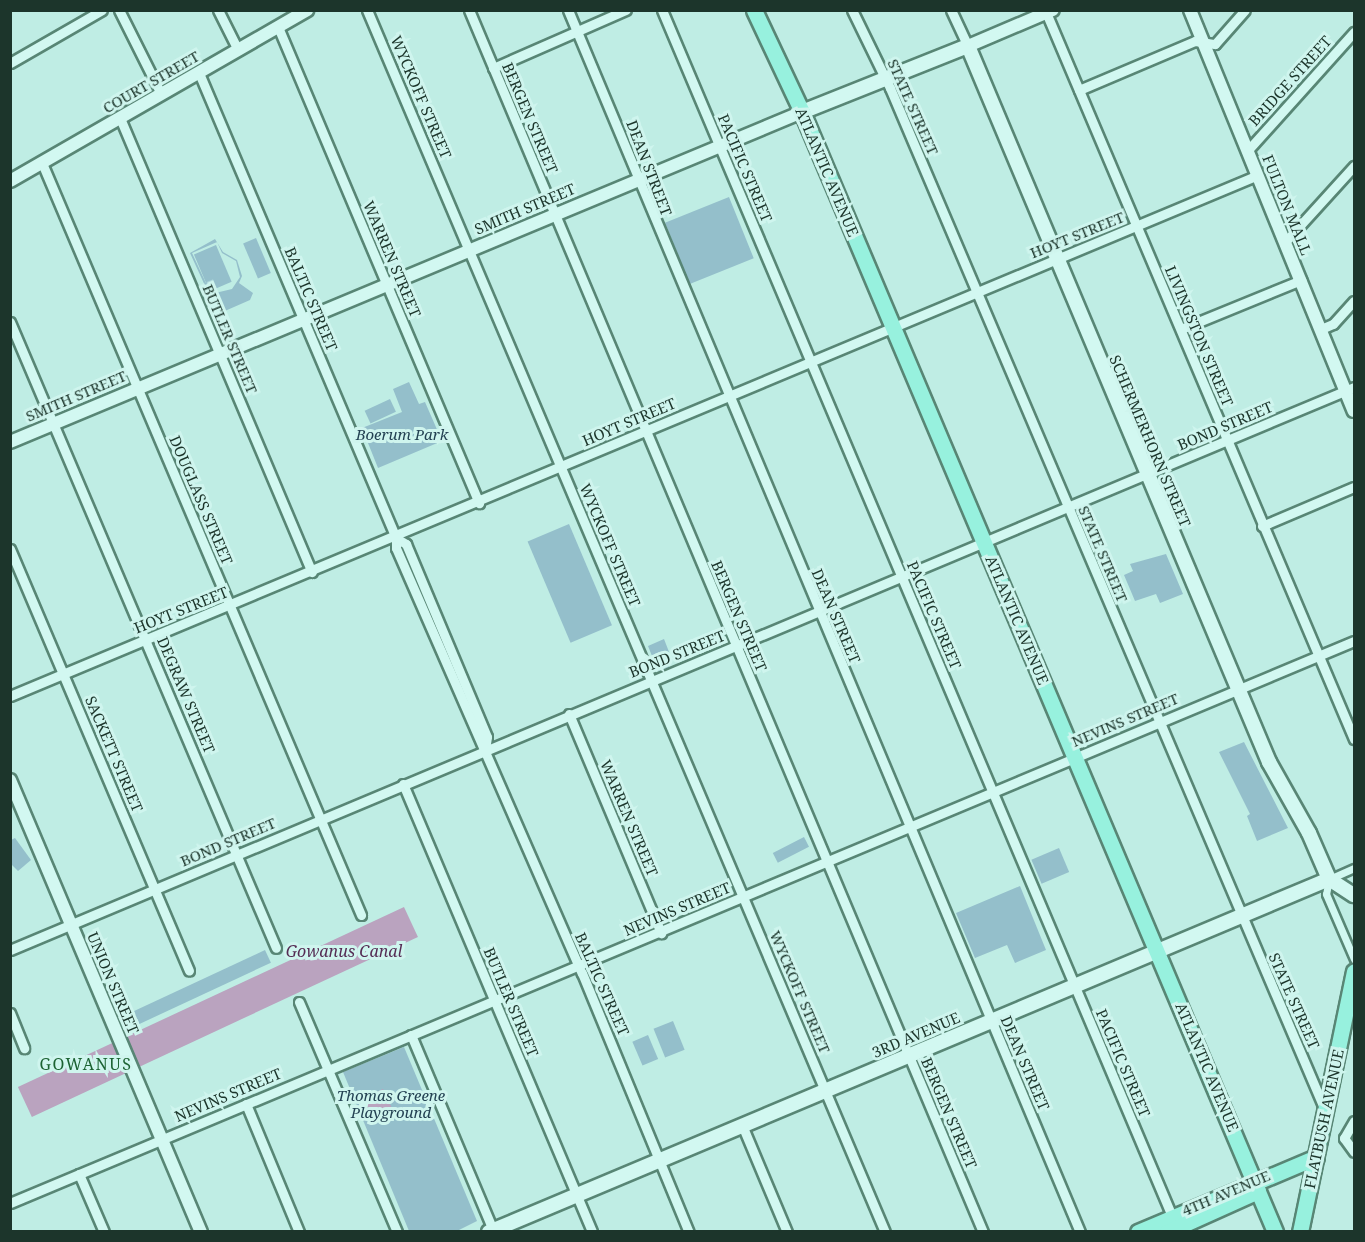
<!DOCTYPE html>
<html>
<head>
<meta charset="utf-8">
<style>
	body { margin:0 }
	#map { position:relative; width:1365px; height:1242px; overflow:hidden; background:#bfede4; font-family:"Noto Serif",serif }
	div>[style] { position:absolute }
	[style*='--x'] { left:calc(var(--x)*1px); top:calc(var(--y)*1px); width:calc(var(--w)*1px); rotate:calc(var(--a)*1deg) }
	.green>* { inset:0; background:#94bfcb; transform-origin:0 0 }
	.water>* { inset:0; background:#baa3bf; transform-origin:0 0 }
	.roads { filter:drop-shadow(2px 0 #588675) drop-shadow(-2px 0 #588675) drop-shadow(0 2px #588675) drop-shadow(0 -2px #588675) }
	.pedestrian>* { height:7px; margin:-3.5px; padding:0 3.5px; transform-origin:3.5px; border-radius:3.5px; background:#d2f8f1 }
	.minor>* { height:9px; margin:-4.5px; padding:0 4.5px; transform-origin:4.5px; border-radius:4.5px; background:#d2f8f1 }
	.tertiary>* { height:12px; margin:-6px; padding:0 6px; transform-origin:6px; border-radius:6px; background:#d2f8f1 }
	.secondary>* { height:14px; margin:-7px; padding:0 7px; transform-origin:7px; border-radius:7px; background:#d2f8f1 }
	.primary>* { height:15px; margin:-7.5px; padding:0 7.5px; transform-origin:7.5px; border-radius:7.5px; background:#97f1de }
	span { translate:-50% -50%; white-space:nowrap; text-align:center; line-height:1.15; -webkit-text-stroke:6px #cff5ee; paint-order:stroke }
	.street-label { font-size:15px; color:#1c352b }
	.park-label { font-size:15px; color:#234152; font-style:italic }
	.water-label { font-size:16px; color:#552c54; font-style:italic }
	.neighbourhood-label { font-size:16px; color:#1c6232; letter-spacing:1.5px }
	.frame { position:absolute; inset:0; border:12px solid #1c352b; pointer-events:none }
</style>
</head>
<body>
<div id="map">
	<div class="green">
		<i style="left:729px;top:197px;width:66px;height:69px;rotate:68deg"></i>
		<i style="left:256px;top:238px;width:38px;height:14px;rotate:67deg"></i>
		<i style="clip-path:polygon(evenodd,215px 239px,223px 252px,237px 260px,242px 276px,239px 283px,253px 293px,250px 300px,218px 314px,190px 253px,215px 239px,217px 242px,222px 253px,236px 261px,240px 277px,232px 289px,211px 294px,192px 253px,217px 242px)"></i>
		<i style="left:216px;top:245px;width:40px;height:24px;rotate:67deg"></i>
		<i style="clip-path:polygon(409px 382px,419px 404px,425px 402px,442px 441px,378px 468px,362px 428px,402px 412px,393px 389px)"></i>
		<i style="left:390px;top:399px;width:14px;height:28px;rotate:65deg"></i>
		<i style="left:569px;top:524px;width:110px;height:45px;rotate:67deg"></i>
		<i style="clip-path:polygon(1166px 554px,1183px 594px,1160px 603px,1156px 594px,1135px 601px,1124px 575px,1133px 571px,1130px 564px)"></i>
		<i style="clip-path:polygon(664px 639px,671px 657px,666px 659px,669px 667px,658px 671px,648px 646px)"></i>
		<i style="clip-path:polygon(1244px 742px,1288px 828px,1257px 841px,1247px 816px,1250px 814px,1219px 752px)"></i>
		<i style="left:804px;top:837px;width:11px;height:35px;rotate:63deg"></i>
		<i style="clip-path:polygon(15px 838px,31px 860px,18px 871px,11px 864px,11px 840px)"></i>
		<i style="left:1059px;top:848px;width:26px;height:30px;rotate:67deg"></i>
		<i style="clip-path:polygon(1020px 886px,1046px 950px,1015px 963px,1007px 945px,975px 958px,956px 913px)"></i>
		<i style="left:265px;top:950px;width:14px;height:158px;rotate:65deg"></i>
		<i style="left:673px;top:1021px;width:31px;height:21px;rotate:68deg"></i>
		<i style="left:648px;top:1035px;width:26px;height:17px;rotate:67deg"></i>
		<i style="clip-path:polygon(404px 1047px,477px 1221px,457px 1231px,409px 1231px,343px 1072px)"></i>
	</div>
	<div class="water">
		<i style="left:404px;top:907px;width:33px;height:426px;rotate:65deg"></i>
		<i style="left:383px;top:1089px;width:21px;height:26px;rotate:65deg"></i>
	</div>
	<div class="roads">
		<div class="pedestrian">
			<i style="--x:1354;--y:868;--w:27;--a:156"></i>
			<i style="--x:1329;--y:879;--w:15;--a:101"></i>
			<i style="--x:1326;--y:894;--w:71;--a:66.7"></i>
		</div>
		<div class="minor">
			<i style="--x:119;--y:10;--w:94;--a:63.4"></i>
			<i style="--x:218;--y:10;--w:45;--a:63.4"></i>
			<i style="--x:367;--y:10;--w:1327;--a:67.03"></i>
			<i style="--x:469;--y:10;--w:1326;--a:67.19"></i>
			<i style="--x:568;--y:10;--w:1325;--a:67.27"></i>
			<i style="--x:662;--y:10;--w:1315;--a:67.08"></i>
			<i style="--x:852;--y:10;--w:87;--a:64"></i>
			<i style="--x:890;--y:88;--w:1108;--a:66.95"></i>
			<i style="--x:951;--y:10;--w:40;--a:65"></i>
			<i style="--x:1045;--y:10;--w:792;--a:67.03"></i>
			<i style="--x:278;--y:27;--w:517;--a:67.11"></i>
			<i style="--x:10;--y:63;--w:106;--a:-29.9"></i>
			<i style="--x:493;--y:68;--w:145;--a:-23.6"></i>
			<i style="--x:199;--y:73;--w:505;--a:67.04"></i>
			<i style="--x:396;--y:538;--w:10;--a:90"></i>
			<i style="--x:396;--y:548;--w:464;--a:66.4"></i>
			<i style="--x:582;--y:973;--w:280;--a:67.6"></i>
			<i style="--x:1079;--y:90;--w:126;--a:-22.9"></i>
			<i style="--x:1195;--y:41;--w:20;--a:9"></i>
			<i style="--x:1215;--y:44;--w:45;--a:-48.6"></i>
			<i style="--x:120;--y:118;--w:493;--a:67.1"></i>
			<i style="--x:1248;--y:150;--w:159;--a:-48.1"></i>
			<i style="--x:42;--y:163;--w:817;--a:67.01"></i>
			<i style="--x:1285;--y:242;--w:103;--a:-47.8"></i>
			<i style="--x:10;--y:322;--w:680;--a:66.98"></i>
			<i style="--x:1181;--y:329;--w:130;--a:-22.2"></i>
			<i style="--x:1321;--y:329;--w:13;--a:-23"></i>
			<i style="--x:1333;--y:324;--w:31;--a:-48"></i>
			<i style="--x:1262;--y:526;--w:100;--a:-23"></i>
			<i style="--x:396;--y:538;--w:12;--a:31"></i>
			<i style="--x:406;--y:544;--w:209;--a:67.2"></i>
			<i style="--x:487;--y:737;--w:12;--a:99"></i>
			<i style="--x:10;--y:549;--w:458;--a:67"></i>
			<i style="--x:10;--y:696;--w:1352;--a:-22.66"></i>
			<i style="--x:569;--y:714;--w:238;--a:67.2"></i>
			<i style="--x:403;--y:784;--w:486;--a:67.1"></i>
			<i style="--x:10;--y:950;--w:1457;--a:-22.73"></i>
			<i style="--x:299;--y:1002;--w:250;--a:66.9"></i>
			<i style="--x:10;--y:1013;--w:38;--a:68"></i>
			<i style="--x:411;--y:1035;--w:214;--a:67.2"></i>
			<i style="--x:246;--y:1104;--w:139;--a:67.5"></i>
			<i style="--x:1354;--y:1121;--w:20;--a:120"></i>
			<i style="--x:1344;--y:1138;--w:17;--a:54"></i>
			<i style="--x:742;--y:1125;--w:116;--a:67.2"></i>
			<i style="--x:79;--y:1174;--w:63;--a:66.7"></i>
			<i style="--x:10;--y:1203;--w:1457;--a:-22.69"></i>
		</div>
		<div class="tertiary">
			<i style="--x:1190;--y:10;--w:433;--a:67.8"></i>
			<i style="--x:968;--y:46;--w:92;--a:-23"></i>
			<i style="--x:10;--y:181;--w:343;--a:-29.9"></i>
			<i style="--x:10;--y:442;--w:858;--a:-22.62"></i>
			<i style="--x:10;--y:780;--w:491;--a:67.1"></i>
		</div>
		<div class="secondary">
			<i style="--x:802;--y:112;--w:179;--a:-21.7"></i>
			<i style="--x:968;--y:46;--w:777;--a:67.2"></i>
			<i style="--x:1269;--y:762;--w:81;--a:60.6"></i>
			<i style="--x:1309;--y:833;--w:50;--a:66.5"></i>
			<i style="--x:1329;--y:879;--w:30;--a:33"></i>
			<i style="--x:489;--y:1232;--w:911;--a:-22.79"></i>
		</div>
		<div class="primary">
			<i style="--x:754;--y:10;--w:113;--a:64.8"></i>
			<i style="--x:802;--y:112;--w:1216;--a:67.1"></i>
			<i style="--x:1138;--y:1232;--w:193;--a:-22.8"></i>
			<i style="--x:1167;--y:1232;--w:100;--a:-24.3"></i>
			<i style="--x:1300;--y:1232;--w:266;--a:-78.3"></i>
		</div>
	</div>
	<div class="street-label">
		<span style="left:1290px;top:81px;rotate:-48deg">BRIDGE STREET</span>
		<span style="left:151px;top:82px;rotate:-30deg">COURT STREET</span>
		<span style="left:421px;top:97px;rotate:67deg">WYCKOFF STREET</span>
		<span style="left:913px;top:107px;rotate:66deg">STATE STREET</span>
		<span style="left:530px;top:118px;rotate:67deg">BERGEN STREET</span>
		<span style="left:649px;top:168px;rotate:69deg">DEAN STREET</span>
		<span style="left:745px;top:168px;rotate:67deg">PACIFIC STREET</span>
		<span style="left:827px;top:172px;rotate:67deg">ATLANTIC AVENUE</span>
		<span style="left:1287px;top:205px;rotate:68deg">FULTON MALL</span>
		<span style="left:525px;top:209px;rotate:-23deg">SMITH STREET</span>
		<span style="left:1077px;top:235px;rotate:-22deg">HOYT STREET</span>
		<span style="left:392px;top:259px;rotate:67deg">WARREN STREET</span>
		<span style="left:311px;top:299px;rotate:67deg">BALTIC STREET</span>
		<span style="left:1199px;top:336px;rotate:67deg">LIVINGSTON STREET</span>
		<span style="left:230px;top:339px;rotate:67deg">BUTLER STREET</span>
		<span style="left:76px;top:396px;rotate:-23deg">SMITH STREET</span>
		<span style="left:629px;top:422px;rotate:-23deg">HOYT STREET</span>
		<span style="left:1225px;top:426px;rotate:-23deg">BOND STREET</span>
		<span style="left:1150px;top:441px;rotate:67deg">SCHERMERHORN STREET</span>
		<span style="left:201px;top:500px;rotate:67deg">DOUGLASS STREET</span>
		<span style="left:610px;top:545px;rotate:67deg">WYCKOFF STREET</span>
		<span style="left:1103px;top:554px;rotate:67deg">STATE STREET</span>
		<span style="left:181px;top:610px;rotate:-22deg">HOYT STREET</span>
		<span style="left:934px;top:615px;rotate:67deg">PACIFIC STREET</span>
		<span style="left:739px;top:616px;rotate:67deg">BERGEN STREET</span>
		<span style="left:836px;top:616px;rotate:67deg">DEAN STREET</span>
		<span style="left:1017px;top:620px;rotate:67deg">ATLANTIC AVENUE</span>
		<span style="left:677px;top:654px;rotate:-22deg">BOND STREET</span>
		<span style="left:186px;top:695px;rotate:67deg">DEGRAW STREET</span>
		<span style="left:1125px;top:720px;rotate:-23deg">NEVINS STREET</span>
		<span style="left:114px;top:754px;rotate:67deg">SACKETT STREET</span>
		<span style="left:629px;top:818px;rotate:67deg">WARREN STREET</span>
		<span style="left:228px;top:842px;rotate:-23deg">BOND STREET</span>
		<span style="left:677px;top:909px;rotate:-23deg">NEVINS STREET</span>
		<span style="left:113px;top:983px;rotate:67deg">UNION STREET</span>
		<span style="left:602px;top:984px;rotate:66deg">BALTIC STREET</span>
		<span style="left:800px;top:992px;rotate:67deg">WYCKOFF STREET</span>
		<span style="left:1294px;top:1001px;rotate:66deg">STATE STREET</span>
		<span style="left:511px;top:1002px;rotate:67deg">BUTLER STREET</span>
		<span style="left:916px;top:1035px;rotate:-23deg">3RD AVENUE</span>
		<span style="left:1025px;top:1063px;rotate:67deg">DEAN STREET</span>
		<span style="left:1123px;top:1063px;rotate:67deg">PACIFIC STREET</span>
		<span style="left:1207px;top:1067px;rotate:67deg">ATLANTIC AVENUE</span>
		<span style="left:228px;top:1095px;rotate:-23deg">NEVINS STREET</span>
		<span style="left:949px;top:1113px;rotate:67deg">BERGEN STREET</span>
		<span style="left:1324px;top:1119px;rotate:-78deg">FLATBUSH AVENUE</span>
		<span style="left:1226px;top:1193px;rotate:-23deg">4TH AVENUE</span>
	</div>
	<div class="park-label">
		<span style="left:402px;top:435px">Boerum Park</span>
		<span style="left:391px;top:1104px">Thomas Greene<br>Playground</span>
	</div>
	<div class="water-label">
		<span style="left:344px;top:951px">Gowanus Canal</span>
	</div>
	<div class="neighbourhood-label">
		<span style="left:86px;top:1064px">GOWANUS</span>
	</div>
	<div class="frame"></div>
</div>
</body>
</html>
